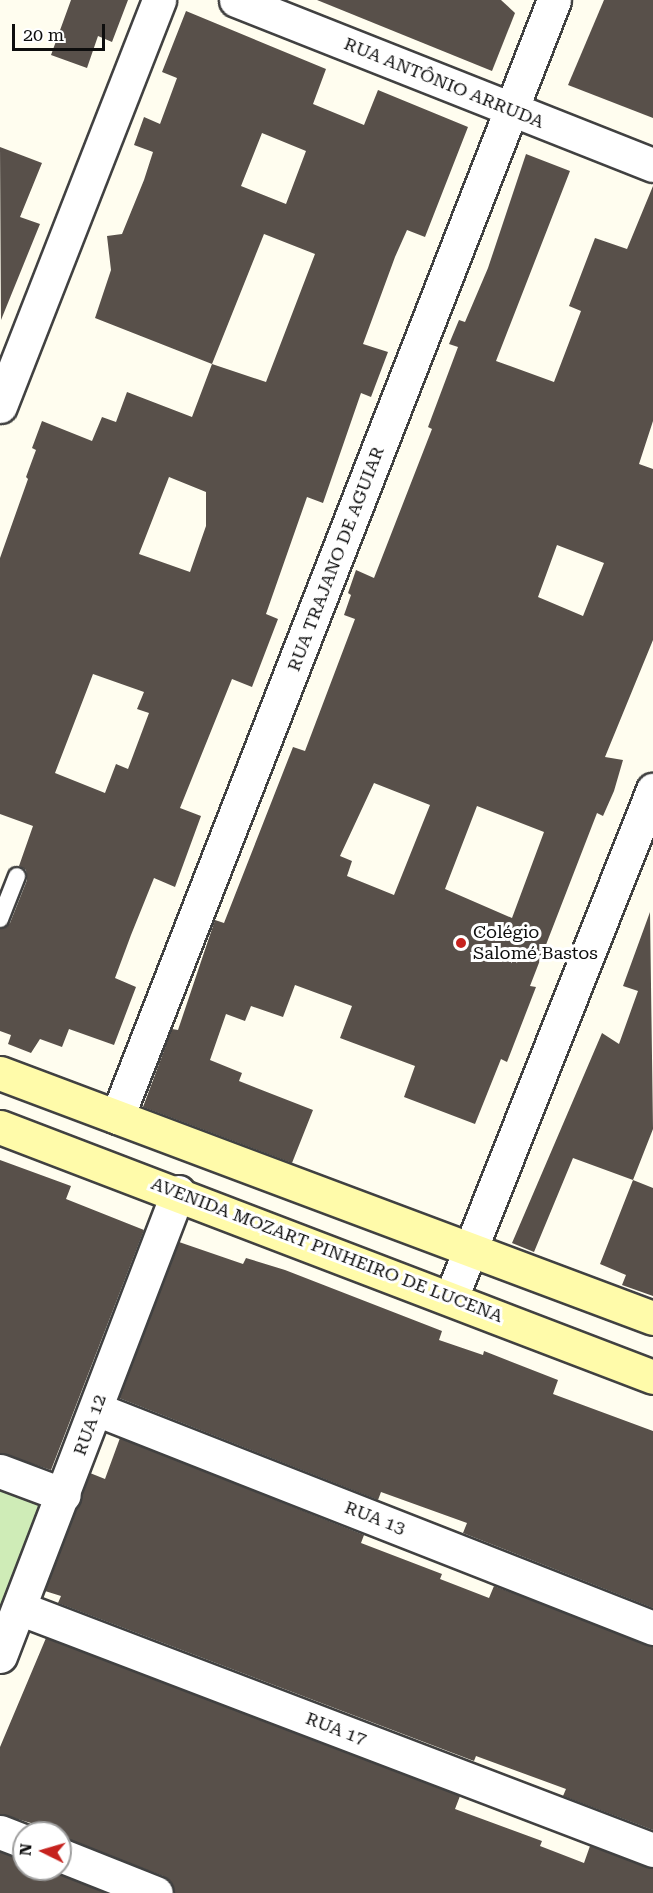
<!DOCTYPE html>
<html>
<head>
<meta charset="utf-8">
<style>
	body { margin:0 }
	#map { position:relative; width:653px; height:1893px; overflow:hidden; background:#fffdef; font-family:"Roboto Serif",serif }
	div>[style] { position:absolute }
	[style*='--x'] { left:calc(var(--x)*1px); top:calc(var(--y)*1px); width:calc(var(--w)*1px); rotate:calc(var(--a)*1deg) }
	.green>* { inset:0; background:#cfecb7 }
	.building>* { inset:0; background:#58504a }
	.roads { filter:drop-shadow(2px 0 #414141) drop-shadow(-2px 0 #414141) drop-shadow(0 2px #414141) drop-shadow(0 -2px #414141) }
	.lane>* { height:16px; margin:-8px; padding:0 8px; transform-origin:8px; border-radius:8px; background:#fff }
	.street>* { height:33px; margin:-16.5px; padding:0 16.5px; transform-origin:16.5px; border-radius:16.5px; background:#fff }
	.secondary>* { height:33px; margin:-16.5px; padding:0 16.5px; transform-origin:16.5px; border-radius:16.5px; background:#fffbaa }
	.dots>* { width:16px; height:16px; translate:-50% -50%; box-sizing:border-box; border:3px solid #fff; border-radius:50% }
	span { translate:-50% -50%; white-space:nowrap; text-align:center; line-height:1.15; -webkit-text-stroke:6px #fff; paint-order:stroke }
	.street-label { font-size:18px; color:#0e0e0e }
	.poi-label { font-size:18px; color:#0e0e0e }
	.left { translate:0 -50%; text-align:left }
	.north { position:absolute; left:12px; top:1821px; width:60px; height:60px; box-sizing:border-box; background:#fff; border:2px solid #9f9f9f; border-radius:50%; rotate:275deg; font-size:16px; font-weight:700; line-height:24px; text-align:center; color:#0e0e0e }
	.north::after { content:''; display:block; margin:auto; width:21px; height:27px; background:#c6221e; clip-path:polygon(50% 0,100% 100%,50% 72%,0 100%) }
	.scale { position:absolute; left:12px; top:24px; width:93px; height:27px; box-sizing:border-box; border:3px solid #0e0e0e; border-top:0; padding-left:8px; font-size:18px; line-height:21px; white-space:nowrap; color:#0e0e0e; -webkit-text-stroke:4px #fff; paint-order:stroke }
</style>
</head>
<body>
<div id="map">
	<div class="green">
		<i style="clip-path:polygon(0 1486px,46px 1505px,0 1620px)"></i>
	</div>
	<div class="building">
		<i style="clip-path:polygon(71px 0,128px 0,112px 42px,98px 36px,87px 68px,51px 55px)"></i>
		<i style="clip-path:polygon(317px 0,501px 0,515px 13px,492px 71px)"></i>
		<i style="clip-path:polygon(604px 0,653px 0,653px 118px,568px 85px)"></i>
		<i style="clip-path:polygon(evenodd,186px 11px,326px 69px,313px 104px,364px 125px,378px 90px,468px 127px,425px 237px,407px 230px,395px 257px,363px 344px,388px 352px,371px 397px,361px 393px,323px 503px,307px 497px,266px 614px,278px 619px,252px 687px,232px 679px,180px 808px,201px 816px,175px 887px,154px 878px,131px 935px,115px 978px,136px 987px,114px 1045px,69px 1029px,62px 1047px,40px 1039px,31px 1053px,8px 1044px,11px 1035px,0 1031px,0 929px,10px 923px,27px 880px,26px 870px,19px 866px,33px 826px,0 814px,0 558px,28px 479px,26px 477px,36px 450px,32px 448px,42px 421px,92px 441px,102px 417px,116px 422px,127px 392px,192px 417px,212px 364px,266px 382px,315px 254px,264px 234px,212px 364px,95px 318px,111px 270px,107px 236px,122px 234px,144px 180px,153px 152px,134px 145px,144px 117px,160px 124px,177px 78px,162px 72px,186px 11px,262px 133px,306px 151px,286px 204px,241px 186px,262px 133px,186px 11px,169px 477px,206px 492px,206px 526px,190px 572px,139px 554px,169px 477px,186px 11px,93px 674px,144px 692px,137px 709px,149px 713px,128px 769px,116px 764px,105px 793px,55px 773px,93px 674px)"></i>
		<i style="clip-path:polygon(0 147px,42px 163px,20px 217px,40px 224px,1px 320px)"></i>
		<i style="clip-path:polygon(evenodd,526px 154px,570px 171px,496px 361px,554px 382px,581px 311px,569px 306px,595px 238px,627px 249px,653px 186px,653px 421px,639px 464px,653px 469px,653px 640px,605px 757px,623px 760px,614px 791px,603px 816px,597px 813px,530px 986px,536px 987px,507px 1062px,501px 1059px,475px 1124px,404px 1097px,415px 1066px,340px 1038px,352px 1006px,295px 985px,283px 1017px,251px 1006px,245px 1021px,226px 1014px,210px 1060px,242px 1073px,239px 1081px,313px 1110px,292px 1163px,143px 1107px,172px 1029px,178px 1030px,215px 920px,224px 923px,293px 747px,305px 751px,355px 619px,344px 615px,351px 595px,348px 593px,356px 570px,374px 578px,432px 429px,428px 427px,458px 347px,449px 344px,459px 320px,465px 322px,488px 268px,526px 154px,557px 545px,604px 563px,583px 616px,538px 597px,557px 545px,526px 154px,374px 783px,430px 805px,394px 895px,347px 876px,352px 861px,340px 856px,374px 783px,526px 154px,477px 806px,544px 832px,512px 918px,445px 889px,477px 806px)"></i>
		<i style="clip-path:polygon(650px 912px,653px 1129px,633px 1180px,573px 1158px,534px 1252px,512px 1243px,602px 1033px,619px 1044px,638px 991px,623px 986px)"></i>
		<i style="clip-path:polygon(0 1160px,71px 1186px,66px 1199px,144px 1230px,51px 1470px,0 1453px)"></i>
		<i style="clip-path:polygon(633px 1180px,653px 1188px,653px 1296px,622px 1285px,626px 1275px,600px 1264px)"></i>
		<i style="clip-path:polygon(179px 1242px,243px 1264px,246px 1258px,285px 1270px,442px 1331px,439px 1340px,483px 1355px,484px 1351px,558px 1380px,553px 1394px,653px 1431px,653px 1608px,463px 1533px,467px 1523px,381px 1492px,378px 1500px,119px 1398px)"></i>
		<i style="clip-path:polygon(120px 1438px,364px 1535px,361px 1543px,442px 1574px,440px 1579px,489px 1598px,494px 1586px,653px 1646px,653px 1830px,563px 1796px,566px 1789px,476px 1756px,474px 1761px,58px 1603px,61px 1596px,45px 1591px,90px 1473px,105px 1479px)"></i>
		<i style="clip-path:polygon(46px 1638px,460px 1796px,455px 1809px,542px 1841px,540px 1846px,584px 1863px,590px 1846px,653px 1868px,653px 1893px,174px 1893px,171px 1882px,163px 1876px,60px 1837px,60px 1833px,40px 1833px,31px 1823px,0 1814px,0 1747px)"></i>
		<i style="clip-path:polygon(0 1852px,24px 1859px,24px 1869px,48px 1869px,105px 1893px,0 1893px)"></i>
	</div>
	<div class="roads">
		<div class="lane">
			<i style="--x:0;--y:919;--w:46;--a:-68.4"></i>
		</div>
		<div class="street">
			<i style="--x:236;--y:0;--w:448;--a:21.6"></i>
			<i style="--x:0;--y:406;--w:436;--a:-68.6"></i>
			<i style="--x:117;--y:1117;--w:1199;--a:-68.63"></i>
			<i style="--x:451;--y:1298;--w:547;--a:-68.32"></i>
			<i style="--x:96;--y:1409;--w:599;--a:21.46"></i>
			<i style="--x:0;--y:1471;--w:68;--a:20.6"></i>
			<i style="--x:19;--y:1608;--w:679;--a:20.89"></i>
			<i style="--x:0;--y:1656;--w:497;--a:-69"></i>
			<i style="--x:0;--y:1832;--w:26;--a:21"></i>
			<i style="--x:60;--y:1855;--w:103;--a:21.6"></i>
		</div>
		<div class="secondary">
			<i style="--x:0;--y:1073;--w:697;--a:20.57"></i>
			<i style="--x:0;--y:1127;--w:699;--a:20.95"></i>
		</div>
	</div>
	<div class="dots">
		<i style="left:461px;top:943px;background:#c6221e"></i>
	</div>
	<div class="street-label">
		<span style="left:444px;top:83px;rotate:22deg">RUA ANTÔNIO ARRUDA</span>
		<span style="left:336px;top:559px;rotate:-69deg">RUA TRAJANO DE AGUIAR</span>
		<span style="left:327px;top:1250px;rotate:21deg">AVENIDA MOZART PINHEIRO DE LUCENA</span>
		<span style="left:90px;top:1425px;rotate:-70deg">RUA 12</span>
		<span style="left:375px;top:1518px;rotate:21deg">RUA 13</span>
		<span style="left:336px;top:1729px;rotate:21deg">RUA 17</span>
	</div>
	<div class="poi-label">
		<span class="left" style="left:473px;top:943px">Colégio<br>Salomé Bastos</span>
	</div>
	<div class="north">N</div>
	<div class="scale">20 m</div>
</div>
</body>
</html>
